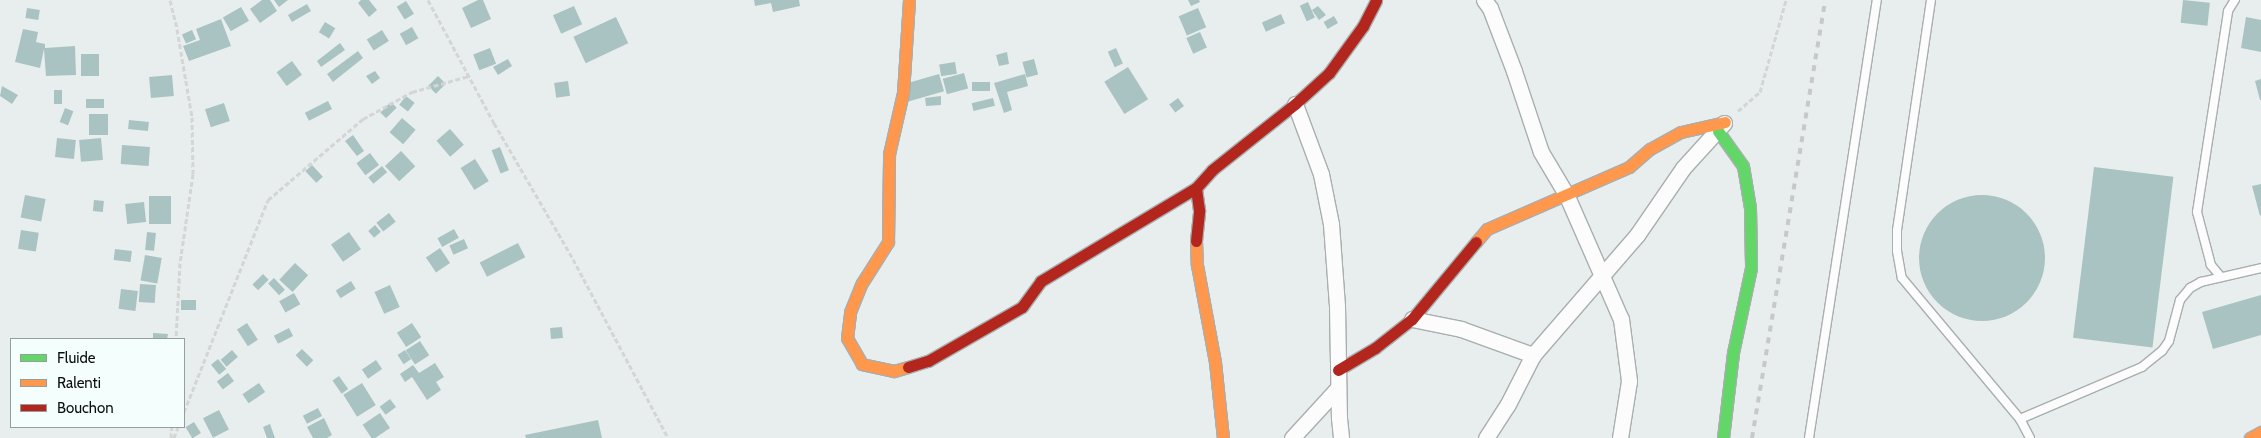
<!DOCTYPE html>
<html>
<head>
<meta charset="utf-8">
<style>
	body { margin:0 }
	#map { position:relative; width:2261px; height:438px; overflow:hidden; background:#e8eeee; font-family:Cabin,sans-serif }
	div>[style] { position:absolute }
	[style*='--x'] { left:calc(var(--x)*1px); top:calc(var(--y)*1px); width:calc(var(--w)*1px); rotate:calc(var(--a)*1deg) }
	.building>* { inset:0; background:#a9c3c2; transform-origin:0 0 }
	.round { border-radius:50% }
	.path>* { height:3px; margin-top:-1.5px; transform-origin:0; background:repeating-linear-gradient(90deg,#d4d5d5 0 5px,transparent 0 7.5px) }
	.roads { filter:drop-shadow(1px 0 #a9aeae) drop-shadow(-1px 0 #a9aeae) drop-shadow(0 1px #a9aeae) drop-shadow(0 -1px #a9aeae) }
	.lane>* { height:8px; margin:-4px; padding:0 4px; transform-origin:4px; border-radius:4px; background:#fcfcfc }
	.street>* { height:15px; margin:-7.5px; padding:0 7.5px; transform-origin:7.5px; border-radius:7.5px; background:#fcfcfc }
	.fast>* { height:11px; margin:-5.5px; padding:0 5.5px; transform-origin:5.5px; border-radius:5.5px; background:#63d668 }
	.slow>* { height:11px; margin:-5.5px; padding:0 5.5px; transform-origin:5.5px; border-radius:5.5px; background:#ff974d }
	.jam>* { height:11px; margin:-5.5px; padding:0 5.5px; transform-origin:5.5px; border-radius:5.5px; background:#b3261e }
	.rail>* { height:4px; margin-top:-2px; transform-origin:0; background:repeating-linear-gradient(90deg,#c7c8c8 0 6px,transparent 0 12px) }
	span { translate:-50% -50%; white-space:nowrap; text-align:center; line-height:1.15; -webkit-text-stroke:4.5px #f3fefd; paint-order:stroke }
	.legend { position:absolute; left:10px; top:338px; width:175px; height:90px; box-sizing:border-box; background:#f3fefd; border:1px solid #969e9d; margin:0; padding:6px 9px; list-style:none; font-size:15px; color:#0b0e0e }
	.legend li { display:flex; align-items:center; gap:10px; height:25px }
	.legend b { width:25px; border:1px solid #969e9d }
</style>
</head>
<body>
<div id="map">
	<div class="building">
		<i style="clip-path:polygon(262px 0,270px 0,277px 11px,260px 23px,250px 9px)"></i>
		<i style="clip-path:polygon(274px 0,288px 0,279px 7px)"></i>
		<i style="clip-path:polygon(361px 0,369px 0,377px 10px,369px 17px,358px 3px)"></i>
		<i style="clip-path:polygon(478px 0,483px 0,491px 19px,471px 28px,462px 8px)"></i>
		<i style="clip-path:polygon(754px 0,799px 0,800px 6px,773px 12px,771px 3px,755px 6px)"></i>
		<i style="clip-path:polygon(1188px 0,1199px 0,1200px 2px,1191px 6px)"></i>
		<i style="left:2183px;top:0;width:27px;height:23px;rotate:6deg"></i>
		<i style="left:406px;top:1px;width:15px;height:11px;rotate:58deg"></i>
		<i style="left:1308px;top:2px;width:17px;height:9px;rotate:66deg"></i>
		<i style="left:307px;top:4px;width:8px;height:22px;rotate:60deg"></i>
		<i style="left:574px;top:6px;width:20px;height:23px;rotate:66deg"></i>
		<i style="clip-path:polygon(1318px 6px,1326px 15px,1319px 20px,1312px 10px)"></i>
		<i style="left:241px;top:7px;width:16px;height:21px;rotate:60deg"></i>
		<i style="left:27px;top:8px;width:13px;height:10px;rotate:9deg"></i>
		<i style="left:1198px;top:8px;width:21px;height:21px;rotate:67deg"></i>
		<i style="left:1281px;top:14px;width:10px;height:21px;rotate:66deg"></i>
		<i style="left:1334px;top:16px;width:8px;height:12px;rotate:60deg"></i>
		<i style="left:616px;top:17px;width:29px;height:47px;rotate:65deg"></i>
		<i style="clip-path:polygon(2246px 17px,2261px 20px,2261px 52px,2241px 48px)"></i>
		<i style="clip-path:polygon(221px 19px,231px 46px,189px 61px,183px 46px,200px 40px,196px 29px)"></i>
		<i style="left:325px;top:22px;width:12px;height:12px;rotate:31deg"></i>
		<i style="left:412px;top:27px;width:13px;height:14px;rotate:61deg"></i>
		<i style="clip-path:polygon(23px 29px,38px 32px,36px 42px,45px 44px,45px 48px,75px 46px,76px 75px,46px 76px,44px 49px,40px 68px,15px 62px)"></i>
		<i style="left:192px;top:30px;width:10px;height:11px;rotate:66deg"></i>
		<i style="left:382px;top:30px;width:13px;height:18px;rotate:58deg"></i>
		<i style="left:1200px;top:32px;width:17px;height:15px;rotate:66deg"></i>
		<i style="clip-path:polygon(340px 43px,345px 50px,321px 67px,317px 61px)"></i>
		<i style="left:490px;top:48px;width:17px;height:18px;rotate:69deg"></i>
		<i style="left:1116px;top:48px;width:17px;height:9px;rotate:66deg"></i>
		<i style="clip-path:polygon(358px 51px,363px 58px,333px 82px,327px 74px)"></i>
		<i style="clip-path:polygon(1007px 52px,1009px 64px,999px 66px,996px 55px)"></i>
		<i style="left:81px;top:54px;width:18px;height:22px"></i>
		<i style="clip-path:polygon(508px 59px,512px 66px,498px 75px,493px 67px)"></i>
		<i style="left:1034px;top:59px;width:16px;height:12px;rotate:75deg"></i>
		<i style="left:292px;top:61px;width:17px;height:19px;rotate:54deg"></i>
		<i style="left:955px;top:62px;width:12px;height:16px;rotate:81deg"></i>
		<i style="left:1128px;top:67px;width:38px;height:28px;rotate:58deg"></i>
		<i style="clip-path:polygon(375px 71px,380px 78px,372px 84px,366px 76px)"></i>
		<i style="left:964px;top:73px;width:16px;height:22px;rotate:75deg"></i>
		<i style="left:939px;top:74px;width:18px;height:37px;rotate:74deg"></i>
		<i style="clip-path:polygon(1025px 74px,1028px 86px,1007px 92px,1012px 110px,1004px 113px,994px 83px)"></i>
		<i style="left:172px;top:75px;width:21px;height:23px;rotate:85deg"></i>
		<i style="left:438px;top:76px;width:11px;height:14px;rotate:45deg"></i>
		<i style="clip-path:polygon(2261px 79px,2261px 100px,2260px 100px,2255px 81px)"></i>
		<i style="left:568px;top:81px;width:15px;height:14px;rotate:82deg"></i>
		<i style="left:990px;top:82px;width:9px;height:18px;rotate:90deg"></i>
		<i style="clip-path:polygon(2px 86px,18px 95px,12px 104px,0 96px)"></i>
		<i style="left:54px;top:90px;width:8px;height:14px"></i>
		<i style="left:406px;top:96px;width:11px;height:11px;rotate:38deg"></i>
		<i style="clip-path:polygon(941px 96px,941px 105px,926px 106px,925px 98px)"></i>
		<i style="left:993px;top:98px;width:8px;height:22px;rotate:76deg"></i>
		<i style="left:1178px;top:98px;width:10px;height:11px;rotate:53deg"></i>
		<i style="left:86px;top:99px;width:18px;height:9px"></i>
		<i style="left:328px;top:101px;width:9px;height:26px;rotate:63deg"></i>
		<i style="left:391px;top:102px;width:8px;height:15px;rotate:45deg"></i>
		<i style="left:224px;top:103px;width:19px;height:20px;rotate:72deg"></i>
		<i style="left:65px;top:108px;width:9px;height:15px;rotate:21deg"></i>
		<i style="left:89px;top:114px;width:19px;height:21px"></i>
		<i style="left:402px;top:118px;width:18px;height:19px;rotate:41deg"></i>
		<i style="left:129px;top:120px;width:20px;height:9px;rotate:6deg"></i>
		<i style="left:450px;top:129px;width:21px;height:18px;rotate:49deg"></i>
		<i style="clip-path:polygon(353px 135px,364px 151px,357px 156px,345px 141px)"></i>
		<i style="left:57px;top:138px;width:19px;height:19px;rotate:6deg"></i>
		<i style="left:101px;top:138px;width:22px;height:22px;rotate:85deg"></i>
		<i style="left:122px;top:145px;width:28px;height:19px;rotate:4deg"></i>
		<i style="left:500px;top:147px;width:25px;height:9px;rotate:69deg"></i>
		<i style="left:401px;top:151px;width:21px;height:22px;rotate:47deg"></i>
		<i style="left:370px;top:153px;width:15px;height:17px;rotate:53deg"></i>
		<i style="left:475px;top:159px;width:26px;height:17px;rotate:58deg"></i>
		<i style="left:312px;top:165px;width:16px;height:9px;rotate:47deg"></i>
		<i style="left:382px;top:166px;width:8px;height:18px;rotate:50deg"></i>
		<i style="left:2094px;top:167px;width:80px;height:172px;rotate:7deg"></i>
		<i style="clip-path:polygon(2261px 184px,2261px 215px,2260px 216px,2252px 186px)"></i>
		<i style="left:25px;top:195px;width:21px;height:23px;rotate:11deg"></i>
		<i class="round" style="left:1919px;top:195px;width:126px;height:126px"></i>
		<i style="left:149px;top:196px;width:22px;height:28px"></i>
		<i style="left:94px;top:200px;width:10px;height:11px;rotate:6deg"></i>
		<i style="left:144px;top:202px;width:20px;height:19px;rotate:84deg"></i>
		<i style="left:389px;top:213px;width:11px;height:16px;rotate:52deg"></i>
		<i style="left:375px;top:225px;width:9px;height:9px;rotate:49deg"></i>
		<i style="left:454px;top:229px;width:10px;height:19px;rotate:61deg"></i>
		<i style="left:21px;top:230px;width:18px;height:19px;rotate:9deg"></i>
		<i style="left:147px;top:232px;width:9px;height:18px;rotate:6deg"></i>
		<i style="left:349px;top:232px;width:21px;height:22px;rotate:55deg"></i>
		<i style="left:464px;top:239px;width:10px;height:16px;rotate:66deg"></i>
		<i style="left:518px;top:243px;width:16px;height:43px;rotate:63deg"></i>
		<i style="left:440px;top:248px;width:18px;height:17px;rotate:56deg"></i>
		<i style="left:115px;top:249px;width:17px;height:11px;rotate:7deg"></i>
		<i style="left:145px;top:255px;width:17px;height:26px;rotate:10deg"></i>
		<i style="left:295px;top:263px;width:18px;height:23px;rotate:43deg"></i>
		<i style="left:263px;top:274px;width:8px;height:15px;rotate:45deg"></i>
		<i style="left:274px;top:278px;width:16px;height:8px;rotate:47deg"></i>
		<i style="left:351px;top:281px;width:9px;height:18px;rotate:58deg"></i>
		<i style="left:140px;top:284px;width:16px;height:18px;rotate:4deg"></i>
		<i style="left:390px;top:285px;width:24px;height:17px;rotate:66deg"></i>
		<i style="left:121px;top:289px;width:17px;height:20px;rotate:7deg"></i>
		<i style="left:294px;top:293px;width:13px;height:17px;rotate:61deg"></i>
		<i style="clip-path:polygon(2261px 295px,2261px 335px,2213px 349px,2202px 312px)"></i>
		<i style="left:181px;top:300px;width:15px;height:10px"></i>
		<i style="left:247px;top:323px;width:20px;height:12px;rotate:57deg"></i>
		<i style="left:412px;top:323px;width:17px;height:18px;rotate:57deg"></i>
		<i style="left:562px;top:327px;width:11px;height:12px;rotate:85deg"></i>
		<i style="left:289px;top:328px;width:9px;height:17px;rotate:63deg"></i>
		<i style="clip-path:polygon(153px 333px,168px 334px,167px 339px,153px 339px)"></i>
		<i style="left:420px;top:341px;width:17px;height:17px;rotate:57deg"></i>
		<i style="left:302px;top:349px;width:16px;height:9px;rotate:45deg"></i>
		<i style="left:232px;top:350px;width:9px;height:15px;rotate:49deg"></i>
		<i style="left:405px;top:350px;width:11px;height:9px;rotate:56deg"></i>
		<i style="left:218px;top:359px;width:13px;height:9px;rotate:51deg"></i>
		<i style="left:376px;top:360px;width:11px;height:17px;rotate:56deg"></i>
		<i style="clip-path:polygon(435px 363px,444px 377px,436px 382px,441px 390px,427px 400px,412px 377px,405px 382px,400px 374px,413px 365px,419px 373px)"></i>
		<i style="left:228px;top:373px;width:10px;height:14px;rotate:53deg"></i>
		<i style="left:339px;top:376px;width:16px;height:8px;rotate:55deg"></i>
		<i style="left:259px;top:383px;width:11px;height:20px;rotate:56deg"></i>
		<i style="left:362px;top:383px;width:26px;height:22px;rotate:58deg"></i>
		<i style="left:390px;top:399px;width:10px;height:13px;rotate:53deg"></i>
		<i style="left:318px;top:408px;width:9px;height:17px;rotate:63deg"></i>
		<i style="left:219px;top:410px;width:22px;height:18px;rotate:63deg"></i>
		<i style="left:380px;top:413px;width:18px;height:21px;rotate:56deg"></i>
		<i style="clip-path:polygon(324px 418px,332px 435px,327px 438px,313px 438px,307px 427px)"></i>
		<i style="clip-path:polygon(598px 420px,602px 438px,526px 438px,525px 435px)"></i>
		<i style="left:194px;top:422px;width:13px;height:10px;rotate:58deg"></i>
		<i style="clip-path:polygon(270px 424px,275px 438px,267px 438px,263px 427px)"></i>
	</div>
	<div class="path">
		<i style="--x:170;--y:0;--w:30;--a:76"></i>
		<i style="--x:177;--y:29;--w:89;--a:80.3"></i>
		<i style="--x:192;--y:117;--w:57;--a:89"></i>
		<i style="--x:193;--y:174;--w:90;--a:98.3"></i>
		<i style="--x:180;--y:263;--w:76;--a:93"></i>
		<i style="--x:428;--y:0;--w:140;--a:61.8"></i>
		<i style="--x:494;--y:123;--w:157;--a:59.8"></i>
		<i style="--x:573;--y:259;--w:203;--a:62"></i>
		<i style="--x:1738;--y:111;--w:29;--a:-41"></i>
		<i style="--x:1760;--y:92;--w:96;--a:-74.2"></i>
		<i style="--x:184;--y:412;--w:228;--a:-68.4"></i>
		<i style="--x:268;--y:200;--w:125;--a:-40.5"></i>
		<i style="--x:363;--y:119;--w:56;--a:-28.9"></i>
		<i style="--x:412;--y:92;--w:59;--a:-15.7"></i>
		<i style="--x:171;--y:438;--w:11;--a:-85"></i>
		<i style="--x:174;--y:438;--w:12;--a:-70"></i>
	</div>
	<div class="roads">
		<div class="lane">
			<i style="--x:1931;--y:0;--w:232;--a:98.4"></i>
			<i style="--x:1897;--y:230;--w:21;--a:90"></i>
			<i style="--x:1897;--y:251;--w:27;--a:80"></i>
			<i style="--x:1902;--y:278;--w:184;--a:50.1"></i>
			<i style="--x:2020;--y:419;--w:21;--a:62"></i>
			<i style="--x:2221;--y:277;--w:16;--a:-130"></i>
			<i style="--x:2211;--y:265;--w:55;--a:-104.8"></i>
			<i style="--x:2197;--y:212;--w:203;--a:-81.2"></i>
			<i style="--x:2228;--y:11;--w:13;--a:-58"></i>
			<i style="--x:2020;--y:419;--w:133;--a:-23.1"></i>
			<i style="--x:2142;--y:367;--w:26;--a:-39"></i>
			<i style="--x:2162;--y:351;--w:12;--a:-55"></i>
			<i style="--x:2169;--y:341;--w:42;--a:-75"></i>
			<i style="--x:2180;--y:300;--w:16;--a:-50"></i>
			<i style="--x:2190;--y:288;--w:13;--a:-29"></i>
			<i style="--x:2201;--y:282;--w:62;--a:-13.1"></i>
			<i style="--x:1809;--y:438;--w:443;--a:-81.2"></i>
		</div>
		<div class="street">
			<i style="--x:1484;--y:0;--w:10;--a:53"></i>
			<i style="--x:1490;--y:8;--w:67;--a:69.1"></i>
			<i style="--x:1514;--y:71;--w:85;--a:71.6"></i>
			<i style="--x:1541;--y:152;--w:49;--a:59.2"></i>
			<i style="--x:1566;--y:194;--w:137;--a:66.3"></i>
			<i style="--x:1621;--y:319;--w:63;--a:82.6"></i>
			<i style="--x:1629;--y:381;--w:58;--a:99"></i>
			<i style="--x:1295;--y:104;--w:75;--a:69.6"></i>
			<i style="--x:1321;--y:174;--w:51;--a:78.7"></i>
			<i style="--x:1331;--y:224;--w:82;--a:85.8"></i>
			<i style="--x:1337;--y:306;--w:112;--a:89"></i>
			<i style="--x:1339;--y:418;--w:20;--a:84"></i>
			<i style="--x:1412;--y:319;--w:50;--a:11.5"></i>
			<i style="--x:1461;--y:329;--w:77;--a:19.9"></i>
			<i style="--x:1292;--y:438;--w:68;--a:-47.4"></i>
			<i style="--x:1486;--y:438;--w:40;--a:-57.1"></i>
			<i style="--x:1508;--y:404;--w:55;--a:-63"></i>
			<i style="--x:1533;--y:355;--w:159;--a:-49.1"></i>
			<i style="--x:1637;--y:235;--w:81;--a:-55.5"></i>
			<i style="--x:1683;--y:168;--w:61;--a:-47.7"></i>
		</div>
		<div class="fast">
			<i style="--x:1718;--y:131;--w:43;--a:54.5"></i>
			<i style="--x:1743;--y:166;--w:43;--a:80.5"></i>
			<i style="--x:1750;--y:208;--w:60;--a:89"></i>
			<i style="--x:1751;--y:268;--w:87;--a:102"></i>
			<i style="--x:1733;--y:353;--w:86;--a:96.7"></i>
		</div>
		<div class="slow">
			<i style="--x:1196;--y:241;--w:24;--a:88"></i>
			<i style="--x:1197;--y:265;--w:99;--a:79.5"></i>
			<i style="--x:1215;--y:362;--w:76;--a:84"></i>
			<i style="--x:1476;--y:242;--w:17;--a:-50"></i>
			<i style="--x:1487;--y:229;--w:155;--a:-23.6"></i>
			<i style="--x:1629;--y:167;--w:28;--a:-41"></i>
			<i style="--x:1650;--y:149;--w:35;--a:-29"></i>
			<i style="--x:1681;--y:132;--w:45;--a:-12.8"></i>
			<i style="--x:908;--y:367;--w:15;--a:164"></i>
			<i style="--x:894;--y:371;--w:33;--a:-168"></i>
			<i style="--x:862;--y:364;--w:30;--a:-120"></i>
			<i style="--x:847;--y:338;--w:26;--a:-83"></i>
			<i style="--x:850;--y:312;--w:31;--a:-68"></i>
			<i style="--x:862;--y:283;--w:49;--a:-57.6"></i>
			<i style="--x:888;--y:242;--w:88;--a:-89.3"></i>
			<i style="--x:889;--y:154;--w:63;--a:-77.1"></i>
			<i style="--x:903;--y:93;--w:93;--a:-86.3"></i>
			<i style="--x:2250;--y:438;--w:13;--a:-29"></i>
		</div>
		<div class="jam">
			<i style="--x:1196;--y:241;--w:31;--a:-84"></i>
			<i style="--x:1199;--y:210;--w:22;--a:-98"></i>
			<i style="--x:1196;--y:188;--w:24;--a:-48"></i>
			<i style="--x:1212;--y:170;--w:106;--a:-38.5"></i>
			<i style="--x:1295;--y:104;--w:46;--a:-42.4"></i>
			<i style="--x:1329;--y:73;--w:58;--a:-54.1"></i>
			<i style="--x:1363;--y:26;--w:29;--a:-63"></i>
			<i style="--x:908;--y:367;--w:21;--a:-17"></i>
			<i style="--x:928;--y:361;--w:108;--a:-29.9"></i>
			<i style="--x:1022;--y:307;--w:32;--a:-54"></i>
			<i style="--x:1041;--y:281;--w:181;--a:-31"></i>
			<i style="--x:1338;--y:370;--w:43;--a:-30.7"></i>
			<i style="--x:1375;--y:348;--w:47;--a:-38.1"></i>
			<i style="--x:1412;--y:319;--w:100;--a:-50.3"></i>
		</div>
	</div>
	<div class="rail">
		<i style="--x:1752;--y:438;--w:444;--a:-80.5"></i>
	</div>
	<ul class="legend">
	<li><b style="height:6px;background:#63d668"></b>Fluide</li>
	<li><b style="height:6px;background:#ff974d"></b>Ralenti</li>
	<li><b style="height:6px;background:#b3261e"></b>Bouchon</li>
	</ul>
</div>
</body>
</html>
